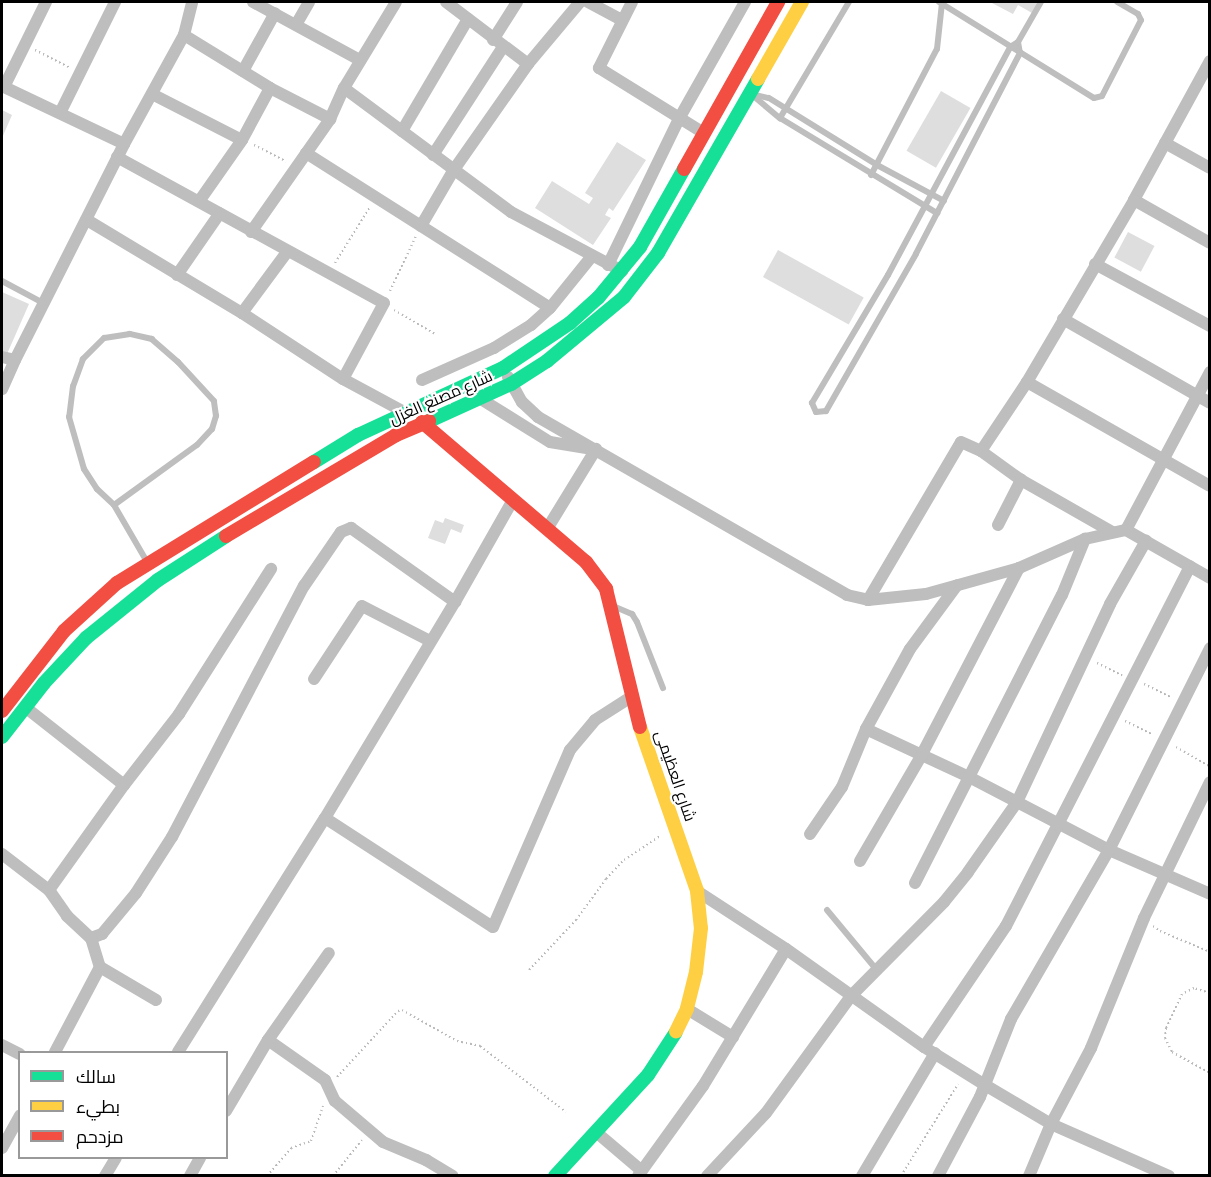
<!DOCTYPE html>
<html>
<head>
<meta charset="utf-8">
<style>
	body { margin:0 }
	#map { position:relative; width:1211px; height:1177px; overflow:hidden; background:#fff; font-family:Signika,Cairo,sans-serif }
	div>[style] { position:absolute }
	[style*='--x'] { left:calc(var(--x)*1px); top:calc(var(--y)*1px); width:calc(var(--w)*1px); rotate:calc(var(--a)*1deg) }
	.building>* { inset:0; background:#dedede; transform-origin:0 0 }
	.path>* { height:2px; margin-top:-1px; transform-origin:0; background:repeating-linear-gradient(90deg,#b9b9b9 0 1.5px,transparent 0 4.5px) }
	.lane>* { height:6px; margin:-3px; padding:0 3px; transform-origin:3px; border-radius:3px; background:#bebebe }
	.street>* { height:12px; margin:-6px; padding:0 6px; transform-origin:6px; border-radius:6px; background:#bebebe }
	.fast>* { height:14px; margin:-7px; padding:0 7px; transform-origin:7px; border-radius:7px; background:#16e098 }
	.slow>* { height:14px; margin:-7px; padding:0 7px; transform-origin:7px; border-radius:7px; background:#ffcf43 }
	.jam>* { height:14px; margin:-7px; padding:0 7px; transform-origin:7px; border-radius:7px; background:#f24e42 }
	span { translate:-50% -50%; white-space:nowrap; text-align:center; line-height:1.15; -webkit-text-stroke:4.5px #fff; paint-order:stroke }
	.street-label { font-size:16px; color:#000 }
	.frame { position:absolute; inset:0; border:3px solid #000; pointer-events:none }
	.legend { position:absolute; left:18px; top:1051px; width:210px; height:108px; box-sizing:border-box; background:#fff; border:2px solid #999; margin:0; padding:8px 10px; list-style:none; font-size:18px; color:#000 }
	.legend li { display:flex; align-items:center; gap:12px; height:30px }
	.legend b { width:30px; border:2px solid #999 }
</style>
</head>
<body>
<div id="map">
	<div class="building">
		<i style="clip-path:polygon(990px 2px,1039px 2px,1032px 13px,1018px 5px,1013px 14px)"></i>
		<i style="left:941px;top:91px;width:34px;height:69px;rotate:30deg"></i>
		<i style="clip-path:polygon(2px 110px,12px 115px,2px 138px)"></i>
		<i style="clip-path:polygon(617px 142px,646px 160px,613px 211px,609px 208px,605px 215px,611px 218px,593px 245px,535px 208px,552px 181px,589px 204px,593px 198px,585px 193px)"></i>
		<i style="left:1128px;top:232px;width:30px;height:29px;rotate:28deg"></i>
		<i style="left:778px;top:250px;width:98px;height:31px;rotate:29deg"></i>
		<i style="clip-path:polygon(2px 292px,29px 304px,7px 354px,2px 352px)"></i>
		<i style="clip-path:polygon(445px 518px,464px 525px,461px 533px,451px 529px,445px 544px,428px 538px,435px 520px,443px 523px)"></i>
	</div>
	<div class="path">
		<i style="--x:35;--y:50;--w:39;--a:27"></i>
		<i style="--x:254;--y:145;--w:36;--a:27"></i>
		<i style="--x:335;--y:263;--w:66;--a:-58"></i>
		<i style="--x:390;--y:291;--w:61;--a:-64.7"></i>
		<i style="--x:394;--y:310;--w:48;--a:30.3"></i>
		<i style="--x:1097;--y:663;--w:28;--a:26"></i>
		<i style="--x:1144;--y:684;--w:30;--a:26"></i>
		<i style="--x:1125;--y:721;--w:30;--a:26"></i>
		<i style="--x:1176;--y:747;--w:39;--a:30"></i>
		<i style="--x:1153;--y:926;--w:9;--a:36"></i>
		<i style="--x:1160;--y:931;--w:54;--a:22.8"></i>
		<i style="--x:529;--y:970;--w:69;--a:-46.8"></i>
		<i style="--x:576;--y:920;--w:51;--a:-53.8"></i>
		<i style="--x:606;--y:879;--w:26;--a:-47"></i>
		<i style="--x:624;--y:860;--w:43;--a:-33.7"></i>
		<i style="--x:1210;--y:993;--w:17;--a:-163"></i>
		<i style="--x:1194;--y:988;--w:13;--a:153"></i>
		<i style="--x:1182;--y:994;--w:38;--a:115"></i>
		<i style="--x:1166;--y:1028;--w:10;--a:96"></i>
		<i style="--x:1165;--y:1038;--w:16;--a:63"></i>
		<i style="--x:1172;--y:1052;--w:43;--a:28.9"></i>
		<i style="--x:337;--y:1077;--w:90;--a:-47.3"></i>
		<i style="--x:398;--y:1011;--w:4;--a:-14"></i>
		<i style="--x:402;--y:1010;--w:63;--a:29.4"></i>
		<i style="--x:457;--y:1041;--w:24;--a:12"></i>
		<i style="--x:480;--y:1046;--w:108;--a:37.5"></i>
		<i style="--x:267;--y:1176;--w:37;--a:-49"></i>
		<i style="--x:291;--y:1148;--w:21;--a:-19"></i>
		<i style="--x:311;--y:1141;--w:37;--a:-71"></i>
		<i style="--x:333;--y:1176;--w:46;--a:-51.1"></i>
		<i style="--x:901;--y:1176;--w:108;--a:-58.2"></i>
	</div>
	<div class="lane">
		<i style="--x:939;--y:2;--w:182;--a:31.8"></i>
		<i style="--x:1094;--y:98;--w:8;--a:-14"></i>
		<i style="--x:1102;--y:96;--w:85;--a:-62.8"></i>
		<i style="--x:1141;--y:20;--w:7;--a:-117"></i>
		<i style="--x:1138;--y:14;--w:24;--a:-150"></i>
		<i style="--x:1018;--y:42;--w:11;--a:80"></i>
		<i style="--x:1020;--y:53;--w:226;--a:117.4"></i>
		<i style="--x:916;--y:254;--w:181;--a:119.8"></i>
		<i style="--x:826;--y:411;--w:10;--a:174"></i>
		<i style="--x:816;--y:412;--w:10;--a:-114"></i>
		<i style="--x:812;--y:403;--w:149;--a:-59.3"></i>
		<i style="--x:888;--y:275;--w:259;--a:-61.8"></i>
		<i style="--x:1010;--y:47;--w:9;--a:-32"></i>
		<i style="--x:1018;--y:42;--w:46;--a:-60.1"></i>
		<i style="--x:751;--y:94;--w:38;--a:40"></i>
		<i style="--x:780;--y:118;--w:184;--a:31.2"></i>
		<i style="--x:751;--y:94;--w:18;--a:13"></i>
		<i style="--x:769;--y:98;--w:127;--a:31.8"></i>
		<i style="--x:877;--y:165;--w:76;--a:28.2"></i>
		<i style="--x:780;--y:118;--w:135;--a:-59.3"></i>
		<i style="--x:871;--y:175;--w:142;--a:-62.4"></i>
		<i style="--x:937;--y:49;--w:46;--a:-83.8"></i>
		<i style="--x:2;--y:281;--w:47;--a:28.2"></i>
		<i style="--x:114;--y:505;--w:102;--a:-35.9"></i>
		<i style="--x:197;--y:445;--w:22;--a:-47"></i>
		<i style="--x:212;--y:429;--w:14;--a:-73"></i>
		<i style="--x:216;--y:416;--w:15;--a:-98"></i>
		<i style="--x:214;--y:401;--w:53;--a:-132.7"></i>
		<i style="--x:178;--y:362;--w:35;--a:-139"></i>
		<i style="--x:152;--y:339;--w:23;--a:-167"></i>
		<i style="--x:130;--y:334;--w:26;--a:171"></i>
		<i style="--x:104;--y:338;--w:30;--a:135"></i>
		<i style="--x:83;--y:359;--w:29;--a:110"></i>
		<i style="--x:73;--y:386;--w:31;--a:97"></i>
		<i style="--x:69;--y:417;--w:54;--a:73.9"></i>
		<i style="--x:84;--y:469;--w:24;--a:57"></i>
		<i style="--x:97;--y:489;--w:23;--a:43"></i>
		<i style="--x:114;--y:505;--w:66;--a:59.9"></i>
		<i style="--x:613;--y:606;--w:21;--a:23"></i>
		<i style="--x:632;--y:614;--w:9;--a:58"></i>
		<i style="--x:637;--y:622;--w:71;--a:68.5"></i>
		<i style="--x:827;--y:910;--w:77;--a:50.3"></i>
	</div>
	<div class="street">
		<i style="--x:253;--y:2;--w:122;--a:28.5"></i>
		<i style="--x:446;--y:2;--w:103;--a:37.1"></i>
		<i style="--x:588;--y:2;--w:38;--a:28"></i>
		<i style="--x:632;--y:2;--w:74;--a:116.6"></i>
		<i style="--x:599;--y:68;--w:123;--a:31.8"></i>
		<i style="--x:297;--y:23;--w:24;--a:-60"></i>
		<i style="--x:184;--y:35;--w:101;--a:31.6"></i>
		<i style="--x:270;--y:88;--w:68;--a:27.3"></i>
		<i style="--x:493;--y:40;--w:45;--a:-57.7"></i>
		<i style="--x:1210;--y:61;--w:158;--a:118.7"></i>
		<i style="--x:1134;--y:200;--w:87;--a:29.5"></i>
		<i style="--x:243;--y:71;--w:66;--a:-61.1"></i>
		<i style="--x:2;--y:86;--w:135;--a:25.4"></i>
		<i style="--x:4;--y:87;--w:95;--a:-63.7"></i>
		<i style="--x:344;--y:88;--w:208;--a:36.6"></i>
		<i style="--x:511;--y:212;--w:126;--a:28"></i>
		<i style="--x:152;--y:94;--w:101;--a:27.1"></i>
		<i style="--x:60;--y:113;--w:124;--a:-63.6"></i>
		<i style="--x:402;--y:131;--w:130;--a:-59.5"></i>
		<i style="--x:1165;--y:143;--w:51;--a:29.1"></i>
		<i style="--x:306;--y:153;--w:289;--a:32.4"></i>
		<i style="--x:433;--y:155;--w:129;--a:-57.1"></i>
		<i style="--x:117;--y:157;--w:304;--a:28.7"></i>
		<i style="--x:384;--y:303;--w:86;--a:118.3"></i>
		<i style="--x:200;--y:200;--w:73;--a:-55"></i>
		<i style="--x:242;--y:140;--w:59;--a:-61.7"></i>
		<i style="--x:87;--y:220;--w:181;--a:31"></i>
		<i style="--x:242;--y:313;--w:121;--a:33.2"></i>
		<i style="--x:343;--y:379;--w:69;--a:28.4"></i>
		<i style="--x:421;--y:226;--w:64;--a:-59.8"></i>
		<i style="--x:453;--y:171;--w:131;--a:-55"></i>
		<i style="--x:528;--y:64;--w:81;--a:-50"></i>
		<i style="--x:251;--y:232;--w:138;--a:-55"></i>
		<i style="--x:330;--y:119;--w:34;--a:-66"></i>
		<i style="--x:344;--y:88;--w:100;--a:-58.8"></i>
		<i style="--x:1095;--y:264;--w:131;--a:28.3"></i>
		<i style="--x:608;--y:265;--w:165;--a:-64.1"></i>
		<i style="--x:680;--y:117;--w:132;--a:-60.5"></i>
		<i style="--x:177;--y:275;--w:75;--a:-55.3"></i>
		<i style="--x:242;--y:313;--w:76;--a:-53.6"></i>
		<i style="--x:1063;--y:319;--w:169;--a:29.7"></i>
		<i style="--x:2;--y:357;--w:13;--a:13"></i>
		<i style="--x:15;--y:360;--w:32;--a:114"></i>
		<i style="--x:15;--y:360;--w:242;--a:-63.2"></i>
		<i style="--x:124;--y:144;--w:124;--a:-61.2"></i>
		<i style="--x:184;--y:35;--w:34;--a:-76"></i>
		<i style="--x:508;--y:377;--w:29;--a:61"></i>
		<i style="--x:522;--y:402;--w:22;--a:43"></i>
		<i style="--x:538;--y:417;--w:357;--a:29.9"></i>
		<i style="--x:847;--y:595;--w:22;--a:13"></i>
		<i style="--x:868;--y:600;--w:58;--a:-5.9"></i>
		<i style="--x:926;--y:594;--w:97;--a:-15.6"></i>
		<i style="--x:1019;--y:568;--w:72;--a:-23.7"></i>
		<i style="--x:1085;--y:539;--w:42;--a:-12.4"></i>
		<i style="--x:1126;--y:530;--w:97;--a:29.7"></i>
		<i style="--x:422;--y:380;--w:79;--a:-24"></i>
		<i style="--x:494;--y:348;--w:44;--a:-31.9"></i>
		<i style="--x:531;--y:325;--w:25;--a:-42"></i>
		<i style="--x:550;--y:308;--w:67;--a:-51.1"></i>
		<i style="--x:1027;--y:382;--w:210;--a:29.6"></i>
		<i style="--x:476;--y:396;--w:87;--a:31.9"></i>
		<i style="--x:550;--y:442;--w:43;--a:9.5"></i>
		<i style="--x:981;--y:451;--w:83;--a:-56.3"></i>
		<i style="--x:1027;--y:382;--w:211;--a:-59.5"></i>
		<i style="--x:998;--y:525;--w:51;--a:-62.9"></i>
		<i style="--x:547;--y:529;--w:94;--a:-58.5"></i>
		<i style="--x:1126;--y:530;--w:179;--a:-62"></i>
		<i style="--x:868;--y:600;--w:183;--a:-59.5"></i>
		<i style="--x:961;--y:442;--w:22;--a:24"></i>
		<i style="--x:981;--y:451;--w:49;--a:35.9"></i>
		<i style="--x:1021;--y:480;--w:105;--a:29.7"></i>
		<i style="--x:314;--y:679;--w:87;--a:-56.7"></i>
		<i style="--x:362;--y:606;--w:76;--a:27.2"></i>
		<i style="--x:25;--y:707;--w:126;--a:38.2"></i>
		<i style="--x:866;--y:729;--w:114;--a:25"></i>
		<i style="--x:969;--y:777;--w:158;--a:27.5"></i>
		<i style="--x:1109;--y:850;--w:110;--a:23.5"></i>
		<i style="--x:325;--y:818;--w:200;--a:33"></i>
		<i style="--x:493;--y:927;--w:193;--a:-66.5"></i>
		<i style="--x:570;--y:750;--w:39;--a:-50"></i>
		<i style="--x:595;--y:720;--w:43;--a:-32.6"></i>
		<i style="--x:810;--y:834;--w:57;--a:-55.8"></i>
		<i style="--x:842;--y:787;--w:63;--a:-67.5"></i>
		<i style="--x:866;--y:729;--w:91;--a:-61.2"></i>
		<i style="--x:910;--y:649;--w:79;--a:-53.7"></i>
		<i style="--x:2;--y:854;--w:59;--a:37.5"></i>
		<i style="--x:49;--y:890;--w:32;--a:55"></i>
		<i style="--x:67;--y:916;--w:33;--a:43"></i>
		<i style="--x:91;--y:938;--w:30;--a:73"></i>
		<i style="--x:100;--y:967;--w:65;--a:30.5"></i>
		<i style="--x:860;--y:861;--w:121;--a:-59.8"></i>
		<i style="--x:921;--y:756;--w:212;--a:-62.5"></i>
		<i style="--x:915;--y:883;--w:323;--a:-63"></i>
		<i style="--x:1062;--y:595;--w:61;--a:-67.7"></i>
		<i style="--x:49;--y:890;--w:129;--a:-54.5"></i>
		<i style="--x:124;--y:785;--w:90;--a:-52.2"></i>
		<i style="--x:179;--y:714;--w:172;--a:-57.6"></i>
		<i style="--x:697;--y:891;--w:106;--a:33.1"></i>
		<i style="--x:786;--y:949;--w:169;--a:35.4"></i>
		<i style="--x:924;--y:1047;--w:72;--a:31.9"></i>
		<i style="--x:985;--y:1085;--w:77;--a:30.6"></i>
		<i style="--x:1051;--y:1124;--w:129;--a:23.8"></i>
		<i style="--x:91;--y:938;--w:12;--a:-20"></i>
		<i style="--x:102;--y:934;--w:53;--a:-50.3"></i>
		<i style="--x:136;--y:893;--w:67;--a:-57.3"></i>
		<i style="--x:172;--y:837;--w:284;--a:-62.3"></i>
		<i style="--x:304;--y:586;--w:65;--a:-55.6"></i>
		<i style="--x:341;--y:532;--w:11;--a:-22"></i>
		<i style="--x:351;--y:528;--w:128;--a:35.4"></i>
		<i style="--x:687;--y:1009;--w:54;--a:31.3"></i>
		<i style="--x:268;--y:1040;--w:70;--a:35.1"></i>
		<i style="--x:325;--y:1080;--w:23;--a:65"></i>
		<i style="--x:335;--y:1101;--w:63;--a:40.5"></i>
		<i style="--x:383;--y:1142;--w:47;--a:22.7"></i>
		<i style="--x:426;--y:1160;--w:31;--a:31"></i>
		<i style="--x:2;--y:1045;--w:20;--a:27"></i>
		<i style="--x:924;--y:1047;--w:146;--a:-55.9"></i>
		<i style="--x:1006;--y:926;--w:404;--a:-62.9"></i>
		<i style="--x:55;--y:1052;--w:96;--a:-62.1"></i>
		<i style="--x:178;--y:1052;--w:276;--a:-57.9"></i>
		<i style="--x:325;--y:818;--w:252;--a:-59"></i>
		<i style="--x:455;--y:602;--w:117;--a:-60.4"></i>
		<i style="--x:226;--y:1111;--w:82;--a:-59.4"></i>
		<i style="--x:268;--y:1040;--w:106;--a:-55"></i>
		<i style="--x:596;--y:1132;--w:60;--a:40.3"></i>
		<i style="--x:2;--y:1148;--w:37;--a:-61"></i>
		<i style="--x:105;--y:1176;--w:21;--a:-59"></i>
		<i style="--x:190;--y:1176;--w:21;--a:-61"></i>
		<i style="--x:638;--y:1176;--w:111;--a:-54.2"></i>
		<i style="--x:703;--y:1086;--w:160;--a:-58.8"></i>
		<i style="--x:707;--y:1176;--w:86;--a:-46.9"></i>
		<i style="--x:766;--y:1113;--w:145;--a:-54"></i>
		<i style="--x:851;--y:996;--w:132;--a:-45.3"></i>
		<i style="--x:944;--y:902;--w:38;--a:-51"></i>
		<i style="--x:968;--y:872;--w:85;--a:-55"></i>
		<i style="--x:1017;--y:802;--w:219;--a:-64.8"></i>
		<i style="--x:1110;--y:604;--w:73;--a:-60.3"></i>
		<i style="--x:862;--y:1176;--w:143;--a:-59.3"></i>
		<i style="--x:938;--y:1176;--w:89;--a:-62"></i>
		<i style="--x:980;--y:1097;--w:84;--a:-68.3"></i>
		<i style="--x:1011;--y:1019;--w:195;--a:-59.9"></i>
		<i style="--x:1109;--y:850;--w:226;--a:-63.4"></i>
		<i style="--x:1029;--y:1176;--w:56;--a:-67.1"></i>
		<i style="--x:1051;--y:1124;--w:86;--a:-62.2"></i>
		<i style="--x:1091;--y:1048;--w:140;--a:-67.8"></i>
		<i style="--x:1144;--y:918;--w:151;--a:-64.1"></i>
	</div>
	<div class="fast">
		<i style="--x:429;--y:421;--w:90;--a:-24.3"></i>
		<i style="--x:511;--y:384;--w:43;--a:-32.6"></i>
		<i style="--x:547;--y:361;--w:100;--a:-39.7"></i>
		<i style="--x:624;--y:297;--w:56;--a:-52.3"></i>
		<i style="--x:658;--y:253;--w:201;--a:-60.1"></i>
		<i style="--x:314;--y:462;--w:52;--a:-31.5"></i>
		<i style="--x:358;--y:435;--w:160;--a:-24.8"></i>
		<i style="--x:503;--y:368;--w:81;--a:-33.9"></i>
		<i style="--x:570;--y:323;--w:38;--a:-42"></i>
		<i style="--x:598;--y:298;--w:66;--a:-50.5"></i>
		<i style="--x:640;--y:247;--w:90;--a:-60.6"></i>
		<i style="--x:2;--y:737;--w:68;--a:-52.1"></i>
		<i style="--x:44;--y:683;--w:62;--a:-47"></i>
		<i style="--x:86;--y:638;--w:92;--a:-38.9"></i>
		<i style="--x:158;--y:580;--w:81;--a:-32.9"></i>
		<i style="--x:555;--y:1176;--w:137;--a:-47.4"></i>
		<i style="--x:648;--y:1075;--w:51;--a:-56.9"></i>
	</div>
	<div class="slow">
		<i style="--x:758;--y:79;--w:89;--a:-60.3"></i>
		<i style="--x:640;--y:727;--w:174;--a:70.8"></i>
		<i style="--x:697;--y:891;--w:37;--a:84"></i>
		<i style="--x:701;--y:928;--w:44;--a:96.5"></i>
		<i style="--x:696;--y:972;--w:38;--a:104"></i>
		<i style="--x:687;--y:1009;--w:25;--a:116"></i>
	</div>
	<div class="jam">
		<i style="--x:684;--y:169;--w:192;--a:-60.6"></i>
		<i style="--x:422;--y:422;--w:216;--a:40.5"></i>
		<i style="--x:586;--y:562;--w:34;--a:53"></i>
		<i style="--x:606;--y:589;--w:142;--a:76.2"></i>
		<i style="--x:226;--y:536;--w:198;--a:-30.7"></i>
		<i style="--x:396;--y:435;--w:36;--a:-23"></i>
		<i style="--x:2;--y:711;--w:101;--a:-52.2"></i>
		<i style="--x:64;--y:631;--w:72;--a:-42.2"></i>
		<i style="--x:117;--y:583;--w:231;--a:-31.6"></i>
	</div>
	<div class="street-label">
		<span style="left:441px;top:398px;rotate:-24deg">شارع مصنع الغزل</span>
		<span style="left:675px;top:776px;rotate:71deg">شارع العظيمى</span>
	</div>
	<div class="frame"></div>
	<ul class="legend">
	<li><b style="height:8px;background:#16e098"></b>سالك</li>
	<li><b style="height:8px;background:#ffcf43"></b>بطيء</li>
	<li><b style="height:8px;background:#f24e42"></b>مزدحم</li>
	</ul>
</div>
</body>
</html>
